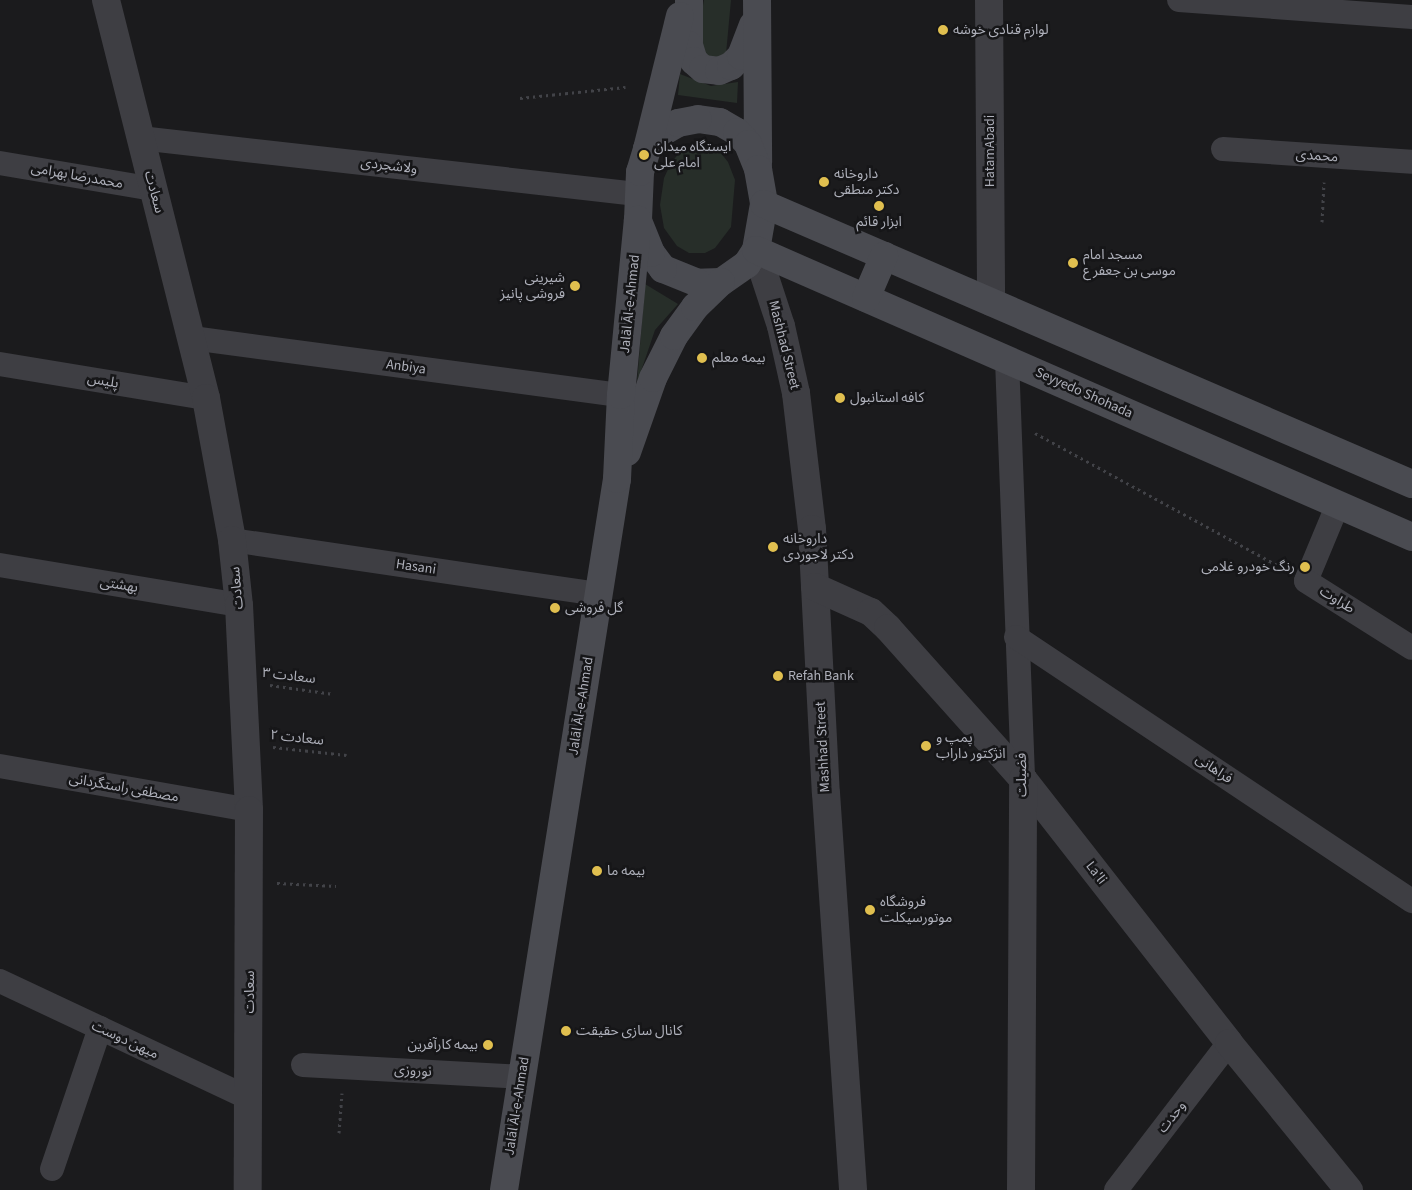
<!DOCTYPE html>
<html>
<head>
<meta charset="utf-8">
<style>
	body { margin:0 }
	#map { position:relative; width:1412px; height:1190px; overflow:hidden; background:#1b1b1d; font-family:"Source Sans 3","Noto Sans Arabic",sans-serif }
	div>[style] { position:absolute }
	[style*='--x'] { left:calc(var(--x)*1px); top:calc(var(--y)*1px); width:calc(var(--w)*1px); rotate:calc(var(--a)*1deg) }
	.green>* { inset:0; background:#272e29 }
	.path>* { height:3px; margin-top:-1.5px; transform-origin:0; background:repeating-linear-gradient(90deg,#424348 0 2.5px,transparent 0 6.5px) }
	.minor>* { height:24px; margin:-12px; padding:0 12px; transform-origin:12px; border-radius:12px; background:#3e3e43 }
	.tertiary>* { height:28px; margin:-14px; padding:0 14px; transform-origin:14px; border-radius:14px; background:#3e3e43 }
	.secondary>* { height:28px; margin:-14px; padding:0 14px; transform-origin:14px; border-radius:14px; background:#4a4b51 }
	.dots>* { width:14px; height:14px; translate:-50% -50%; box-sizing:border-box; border:2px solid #161618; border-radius:50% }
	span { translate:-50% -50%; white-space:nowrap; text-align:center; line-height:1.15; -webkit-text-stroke:5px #161618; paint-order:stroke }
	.poi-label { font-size:14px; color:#afb1bb }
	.left { translate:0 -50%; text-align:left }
	.right { translate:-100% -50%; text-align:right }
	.street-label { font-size:14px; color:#afb1bb }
</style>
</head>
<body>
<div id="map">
	<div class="green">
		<i style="clip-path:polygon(704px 0,731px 0,726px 54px,714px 59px,704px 55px,698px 31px)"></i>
		<i style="clip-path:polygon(680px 74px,711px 86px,738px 82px,737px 103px,678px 95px)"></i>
		<i style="clip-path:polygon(699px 145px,720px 152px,728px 162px,735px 180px,731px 227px,715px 248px,705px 253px,689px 253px,677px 246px,664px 228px,660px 205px,664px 178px,671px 163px,679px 153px)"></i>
		<i style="clip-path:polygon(645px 284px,678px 304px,655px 330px,637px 383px)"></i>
	</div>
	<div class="path">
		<i style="--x:520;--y:98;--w:106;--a:-6"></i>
		<i style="--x:1322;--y:222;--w:40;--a:-87.1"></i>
		<i style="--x:1035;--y:433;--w:284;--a:28.6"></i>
		<i style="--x:270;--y:685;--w:64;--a:8.1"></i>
		<i style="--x:273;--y:747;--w:74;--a:6.2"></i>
		<i style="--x:277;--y:883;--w:59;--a:2.9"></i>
		<i style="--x:339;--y:1133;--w:40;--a:-85.7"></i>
	</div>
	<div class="minor">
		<i style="--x:1179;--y:0;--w:234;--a:4.2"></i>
		<i style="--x:140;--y:138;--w:500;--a:6.43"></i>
		<i style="--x:1223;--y:149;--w:189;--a:3.9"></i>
		<i style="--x:0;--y:163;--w:155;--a:9.6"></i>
		<i style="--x:192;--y:338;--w:433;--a:7.6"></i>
		<i style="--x:1007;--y:360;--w:419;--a:87.8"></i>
		<i style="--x:0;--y:364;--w:209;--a:9.4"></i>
		<i style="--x:1338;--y:504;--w:83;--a:112.6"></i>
		<i style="--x:1306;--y:581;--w:125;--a:32.3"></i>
		<i style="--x:232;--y:540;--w:371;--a:8.4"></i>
		<i style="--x:0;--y:565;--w:242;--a:9.5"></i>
		<i style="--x:1016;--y:637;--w:476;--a:33.7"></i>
		<i style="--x:0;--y:766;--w:253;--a:10"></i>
		<i style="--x:0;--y:981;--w:275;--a:25.2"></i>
		<i style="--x:303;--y:1065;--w:219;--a:3.1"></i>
		<i style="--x:52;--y:1169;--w:149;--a:-71.2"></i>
		<i style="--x:1116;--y:1190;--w:185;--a:-52.5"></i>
	</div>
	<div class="tertiary">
		<i style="--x:106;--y:0;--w:410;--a:75.9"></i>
		<i style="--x:206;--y:398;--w:144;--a:79.6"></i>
		<i style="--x:232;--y:540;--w:65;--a:83.9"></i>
		<i style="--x:239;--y:605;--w:205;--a:87.2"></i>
		<i style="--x:249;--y:810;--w:380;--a:90.2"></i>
		<i style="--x:989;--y:0;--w:302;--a:89.6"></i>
		<i style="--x:756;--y:250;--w:80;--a:71.8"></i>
		<i style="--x:781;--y:326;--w:69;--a:77.4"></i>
		<i style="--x:796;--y:393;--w:137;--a:83.3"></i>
		<i style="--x:812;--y:529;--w:264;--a:87"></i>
		<i style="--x:826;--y:793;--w:398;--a:86.1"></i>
		<i style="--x:815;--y:587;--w:61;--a:24.1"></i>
		<i style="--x:871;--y:612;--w:23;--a:43"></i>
		<i style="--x:888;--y:628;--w:203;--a:48.2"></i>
		<i style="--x:1023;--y:779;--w:335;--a:52"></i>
		<i style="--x:1229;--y:1043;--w:190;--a:50.8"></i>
		<i style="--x:1021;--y:1190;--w:411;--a:-89.7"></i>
	</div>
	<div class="secondary">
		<i style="--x:689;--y:0;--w:45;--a:90"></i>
		<i style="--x:689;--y:45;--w:17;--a:73"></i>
		<i style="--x:694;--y:61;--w:12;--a:42"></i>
		<i style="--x:703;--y:69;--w:16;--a:7"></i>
		<i style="--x:719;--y:71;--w:13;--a:-23"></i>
		<i style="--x:731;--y:66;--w:14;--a:-45"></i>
		<i style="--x:741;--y:56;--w:33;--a:-69"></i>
		<i style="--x:757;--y:0;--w:162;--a:89.6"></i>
		<i style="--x:698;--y:119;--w:22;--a:8"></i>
		<i style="--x:720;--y:122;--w:20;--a:30"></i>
		<i style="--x:737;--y:132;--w:16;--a:47"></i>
		<i style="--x:748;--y:144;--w:27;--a:68"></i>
		<i style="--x:758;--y:169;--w:36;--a:80"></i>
		<i style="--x:764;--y:204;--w:47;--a:99.9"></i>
		<i style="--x:756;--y:250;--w:17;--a:123"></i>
		<i style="--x:747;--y:264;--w:32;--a:145"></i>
		<i style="--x:721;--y:282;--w:23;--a:178"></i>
		<i style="--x:698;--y:283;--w:38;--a:-158"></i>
		<i style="--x:663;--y:269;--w:20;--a:-127"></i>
		<i style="--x:651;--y:253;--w:35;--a:-112"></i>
		<i style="--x:638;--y:220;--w:48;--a:-87.6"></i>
		<i style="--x:640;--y:172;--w:24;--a:-73"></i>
		<i style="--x:647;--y:149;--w:21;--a:-49"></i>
		<i style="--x:661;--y:133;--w:20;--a:-30"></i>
		<i style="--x:678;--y:123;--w:20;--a:-11"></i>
		<i style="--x:647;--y:149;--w:137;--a:-76.1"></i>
		<i style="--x:764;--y:204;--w:706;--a:23.37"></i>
		<i style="--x:756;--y:250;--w:716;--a:23.63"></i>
		<i style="--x:866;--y:298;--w:46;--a:-66.8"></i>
		<i style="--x:627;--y:452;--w:78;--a:-70.6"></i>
		<i style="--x:653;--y:378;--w:47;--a:-63.4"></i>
		<i style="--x:674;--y:336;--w:36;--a:-54"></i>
		<i style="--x:695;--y:307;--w:36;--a:-44"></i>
		<i style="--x:504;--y:1190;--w:720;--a:-80.97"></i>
		<i style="--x:617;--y:479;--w:84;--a:-87.3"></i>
		<i style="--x:621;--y:395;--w:176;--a:-84.5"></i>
	</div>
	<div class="dots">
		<i style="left:943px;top:30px;background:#e0bf4f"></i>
		<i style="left:644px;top:155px;background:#e0bf4f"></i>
		<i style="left:824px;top:182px;background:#e0bf4f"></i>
		<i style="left:879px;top:206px;background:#e0bf4f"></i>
		<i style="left:1073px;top:263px;background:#e0bf4f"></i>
		<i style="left:575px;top:286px;background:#e0bf4f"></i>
		<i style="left:702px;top:358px;background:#e0bf4f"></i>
		<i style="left:840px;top:398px;background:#e0bf4f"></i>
		<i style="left:773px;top:547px;background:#e0bf4f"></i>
		<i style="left:1305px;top:567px;background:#e0bf4f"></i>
		<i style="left:555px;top:608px;background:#e0bf4f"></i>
		<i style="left:778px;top:676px;background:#e0bf4f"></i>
		<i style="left:926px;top:746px;background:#e0bf4f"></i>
		<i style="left:597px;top:871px;background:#e0bf4f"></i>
		<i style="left:870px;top:910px;background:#e0bf4f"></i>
		<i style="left:566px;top:1031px;background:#e0bf4f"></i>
		<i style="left:488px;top:1045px;background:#e0bf4f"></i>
	</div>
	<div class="poi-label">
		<span class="left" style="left:953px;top:30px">لوازم قنادی خوشه</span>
		<span class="left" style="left:654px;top:155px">ایستگاه میدان<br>امام علی</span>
		<span class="left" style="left:834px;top:182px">داروخانه<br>دکتر منطقی</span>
		<span style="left:879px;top:222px">ابزار قائم</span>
		<span class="left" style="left:1083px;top:263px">مسجد امام<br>موسی بن جعفر ع</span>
		<span class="right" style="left:565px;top:286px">شیرینی<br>فروشی پانیز</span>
		<span class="left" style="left:712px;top:358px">بیمه معلم</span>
		<span class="left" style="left:850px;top:398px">کافه استانبول</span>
		<span class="left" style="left:783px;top:547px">داروخانه<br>دکتر لاجوردی</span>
		<span class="right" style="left:1295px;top:567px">رنگ خودرو غلامی</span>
		<span class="left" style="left:565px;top:608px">گل فروشی</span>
		<span class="left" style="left:788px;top:676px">Refah Bank</span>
		<span class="left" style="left:936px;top:746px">پمپ و<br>انژکتور داراب</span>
		<span class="left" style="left:607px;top:871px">بیمه ما</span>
		<span class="left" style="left:880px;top:910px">فروشگاه<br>موتورسیکلت</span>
		<span class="left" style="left:576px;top:1031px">کانال سازی حقیقت</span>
		<span class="right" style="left:478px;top:1045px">بیمه کارآفرین</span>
	</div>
	<div class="street-label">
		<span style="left:990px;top:151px;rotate:-90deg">HatamAbadi</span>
		<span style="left:1317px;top:156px;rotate:4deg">محمدی</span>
		<span style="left:389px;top:166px;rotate:7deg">ولاشجردی</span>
		<span style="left:77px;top:176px;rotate:10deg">محمدرضا بهرامی</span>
		<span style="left:154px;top:192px;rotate:75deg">سعادت</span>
		<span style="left:630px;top:304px;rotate:-84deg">Jalāl Āl-e-Ahmad</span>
		<span style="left:784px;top:345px;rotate:76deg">Mashhad Street</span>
		<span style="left:406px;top:367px;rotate:8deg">Anbiya</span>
		<span style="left:103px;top:381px;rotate:10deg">پلیس</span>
		<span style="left:1084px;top:393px;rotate:24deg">Seyyedo Shohada</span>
		<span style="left:416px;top:567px;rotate:8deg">Hasani</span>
		<span style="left:119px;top:585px;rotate:9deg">بهشتی</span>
		<span style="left:237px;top:588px;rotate:-95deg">سعادت</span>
		<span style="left:1337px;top:600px;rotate:32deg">طراوت</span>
		<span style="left:289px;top:676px;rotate:7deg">سعادت ۳</span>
		<span style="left:581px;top:706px;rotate:-81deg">Jalāl Āl-e-Ahmad</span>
		<span style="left:297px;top:738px;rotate:6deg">سعادت ۲</span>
		<span style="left:823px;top:747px;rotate:-93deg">Mashhad Street</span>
		<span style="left:1214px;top:769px;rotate:34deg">فراهانی</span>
		<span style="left:1022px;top:775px;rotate:-91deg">فضیلت</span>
		<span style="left:124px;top:788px;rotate:10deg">مصطفی راستگردانی</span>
		<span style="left:1096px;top:873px;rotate:52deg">La'li</span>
		<span style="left:250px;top:992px;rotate:-90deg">سعادت</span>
		<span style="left:125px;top:1040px;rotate:25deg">میهن دوست</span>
		<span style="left:413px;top:1071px;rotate:3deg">نوروزی</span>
		<span style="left:517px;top:1106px;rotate:-81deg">Jalāl Āl-e-Ahmad</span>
		<span style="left:1172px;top:1117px;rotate:-52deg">وحدت</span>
	</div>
</div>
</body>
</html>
